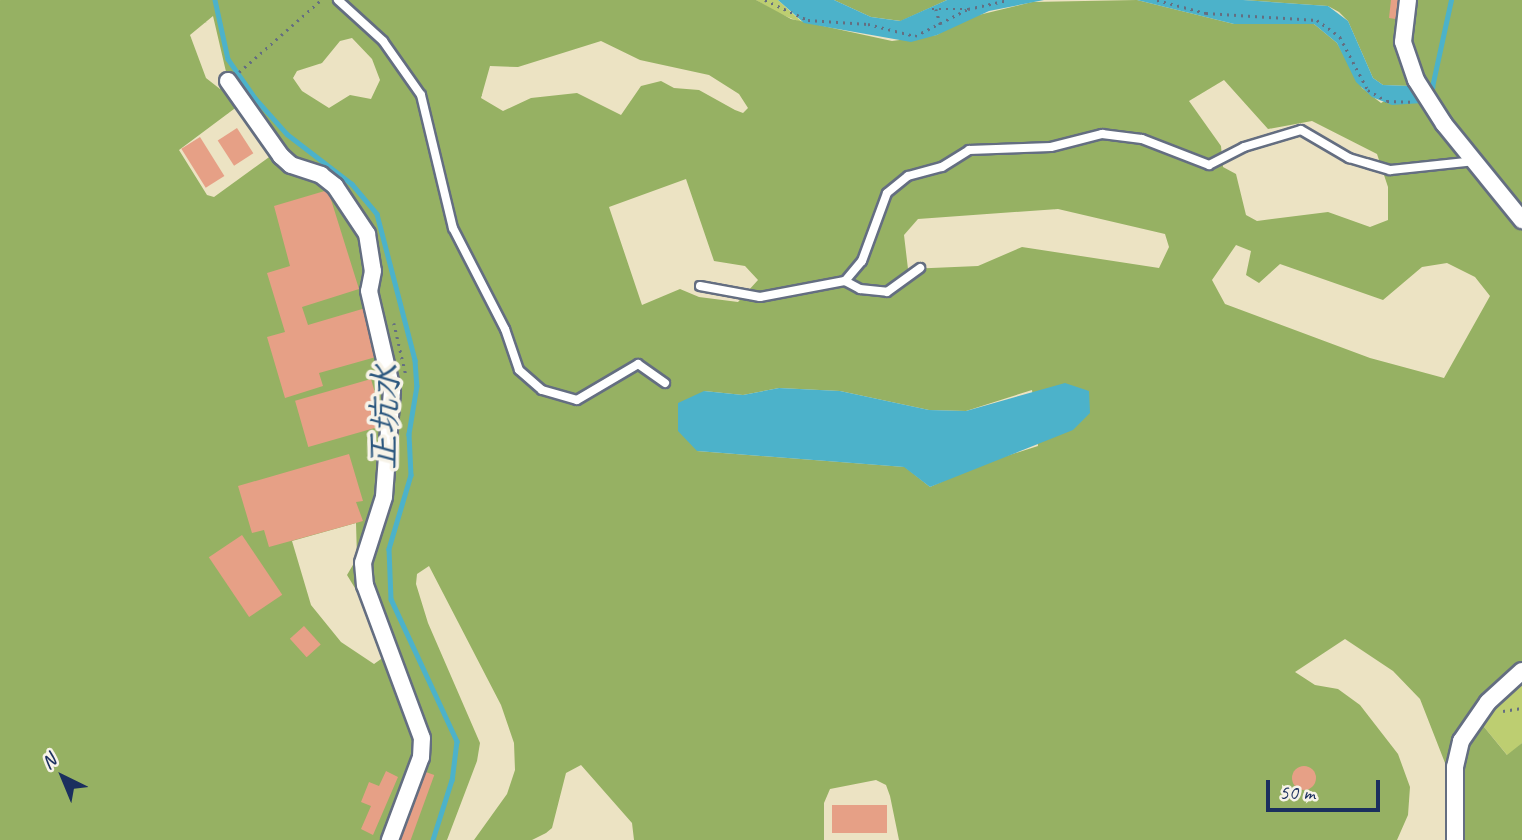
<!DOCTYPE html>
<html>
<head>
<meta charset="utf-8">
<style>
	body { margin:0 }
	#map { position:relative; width:1522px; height:840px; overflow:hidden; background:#ece3c3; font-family:Caveat,"LXGW WenKai TC",sans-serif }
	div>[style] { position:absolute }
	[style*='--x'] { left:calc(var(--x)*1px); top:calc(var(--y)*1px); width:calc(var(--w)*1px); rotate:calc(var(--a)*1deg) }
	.green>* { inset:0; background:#bdce71 }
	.forest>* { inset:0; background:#96b163 }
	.water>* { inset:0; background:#4cb2ca }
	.stream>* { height:4.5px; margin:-2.25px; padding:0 2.25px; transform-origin:2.25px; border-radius:2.25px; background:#4cb2ca }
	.building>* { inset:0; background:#e6a086; transform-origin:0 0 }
	.round { border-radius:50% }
	.path>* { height:2.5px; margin-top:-1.25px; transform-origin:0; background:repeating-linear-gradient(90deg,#646e81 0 2px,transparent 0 7px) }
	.roads { filter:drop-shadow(2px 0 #646e81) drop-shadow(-2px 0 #646e81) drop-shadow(0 2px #646e81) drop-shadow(0 -2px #646e81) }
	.lane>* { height:8px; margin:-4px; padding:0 4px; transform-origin:4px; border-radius:4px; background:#fff }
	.street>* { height:16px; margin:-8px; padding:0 8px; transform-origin:8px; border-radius:8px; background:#fff }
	span { translate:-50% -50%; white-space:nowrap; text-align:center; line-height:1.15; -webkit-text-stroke:7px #f7f3e8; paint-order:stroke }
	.water-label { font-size:35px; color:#2a567e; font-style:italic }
	.north { position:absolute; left:28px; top:742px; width:70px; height:70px; -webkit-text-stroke:5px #f7f3e8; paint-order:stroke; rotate:317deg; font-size:19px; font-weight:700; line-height:28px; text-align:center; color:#1b2f5e }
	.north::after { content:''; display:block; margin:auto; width:24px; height:32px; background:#1b2f5e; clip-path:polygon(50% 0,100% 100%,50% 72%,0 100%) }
	.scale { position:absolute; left:1266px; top:780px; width:114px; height:32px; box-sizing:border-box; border:4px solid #1b2f5e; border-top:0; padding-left:9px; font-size:21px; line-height:24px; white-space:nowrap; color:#1b2f5e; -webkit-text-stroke:5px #f7f3e8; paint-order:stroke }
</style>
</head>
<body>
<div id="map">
	<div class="green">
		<i style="clip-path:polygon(756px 0,778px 0,803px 23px,780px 14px)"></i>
		<i style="clip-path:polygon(1522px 685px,1522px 743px,1508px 756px,1480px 722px)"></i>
	</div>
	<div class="forest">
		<i style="clip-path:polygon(evenodd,0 0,756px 0,791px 19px,892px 41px,937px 35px,962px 19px,1032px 2px,1137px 0,1234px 24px,1314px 24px,1337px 43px,1362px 88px,1381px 103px,1411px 86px,1383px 85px,1373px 78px,1348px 21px,1339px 12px,1328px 6px,1243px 0,1522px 0,1522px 685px,1480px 722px,1507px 755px,1522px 743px,1522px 840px,1465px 840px,1465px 814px,1420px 699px,1393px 671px,1345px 639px,1295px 672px,1315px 685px,1338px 689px,1360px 705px,1398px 754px,1410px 787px,1408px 815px,1397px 840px,899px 840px,890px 796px,886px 785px,876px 780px,830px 789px,824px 803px,824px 840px,634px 840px,632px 823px,581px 765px,566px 773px,552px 828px,546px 833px,532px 840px,474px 840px,507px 794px,515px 770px,514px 743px,501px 705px,429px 566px,417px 574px,416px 584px,428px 623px,480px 743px,477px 761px,447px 840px,0 840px,0 0,213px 16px,227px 76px,220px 89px,206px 78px,190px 35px,213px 16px,0 0,352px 38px,372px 59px,380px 80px,371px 99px,350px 95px,329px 108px,302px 91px,293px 78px,297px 71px,322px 63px,340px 41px,352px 38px,0 0,601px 41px,640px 60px,709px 75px,739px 94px,748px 108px,743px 113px,735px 110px,699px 90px,674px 88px,661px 81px,641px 86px,621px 115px,577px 93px,531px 98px,503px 111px,481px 98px,490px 66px,518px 67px,601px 41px,0 0,1224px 80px,1268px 129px,1312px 121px,1377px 154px,1388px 187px,1388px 220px,1370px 227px,1328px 212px,1257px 221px,1246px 215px,1236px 174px,1223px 167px,1221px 146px,1189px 101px,1224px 80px,0 0,238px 106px,272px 155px,214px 197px,207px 195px,179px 150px,238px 106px,0 0,686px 179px,714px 261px,745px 266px,758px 280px,738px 302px,699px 297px,680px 289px,642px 305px,609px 207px,686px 179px,0 0,1058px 209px,1165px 234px,1169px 247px,1159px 268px,1022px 247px,978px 266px,908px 269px,904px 235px,918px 219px,1058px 209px,0 0,1236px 245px,1251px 251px,1246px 275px,1259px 283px,1280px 264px,1383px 300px,1422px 267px,1447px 263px,1475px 277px,1490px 296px,1444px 378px,1370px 358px,1225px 304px,1212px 280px,1236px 245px,0 0,779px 388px,840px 391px,929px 410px,966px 411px,1032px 390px,1038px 446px,981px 464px,930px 487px,905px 467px,697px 451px,704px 391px,743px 395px,779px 388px,0 0,356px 523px,357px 558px,347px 575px,361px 598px,375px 603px,388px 654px,374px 664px,341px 642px,311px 605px,292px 541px,356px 523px)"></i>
		<i style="clip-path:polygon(834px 0,947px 0,901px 21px,871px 17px)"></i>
	</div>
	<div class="water">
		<i style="clip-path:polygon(778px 0,834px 0,871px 17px,900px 21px,947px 0,1044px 0,989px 11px,937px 35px,911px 42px,804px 23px)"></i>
		<i style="clip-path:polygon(1137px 0,1243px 0,1328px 6px,1348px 21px,1373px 78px,1383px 85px,1411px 86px,1422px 103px,1392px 105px,1372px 97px,1356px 82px,1337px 43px,1314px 24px,1234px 24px)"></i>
		<i style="clip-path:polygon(1065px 383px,1089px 391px,1090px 413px,1073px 430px,930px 487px,904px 467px,697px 451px,678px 431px,678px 403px,704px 391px,743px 395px,779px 388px,840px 391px,929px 410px,966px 411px)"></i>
	</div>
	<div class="stream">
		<i style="--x:215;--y:0;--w:60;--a:77.6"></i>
		<i style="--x:228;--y:59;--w:47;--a:55.3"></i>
		<i style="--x:255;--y:98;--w:48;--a:48.4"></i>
		<i style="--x:287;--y:134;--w:82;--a:37.6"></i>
		<i style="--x:352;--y:184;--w:39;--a:50"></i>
		<i style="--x:377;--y:214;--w:151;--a:75.4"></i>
		<i style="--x:415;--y:360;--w:26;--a:86"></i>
		<i style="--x:417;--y:386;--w:49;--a:99.5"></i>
		<i style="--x:409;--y:434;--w:41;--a:87.2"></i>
		<i style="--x:411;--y:475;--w:77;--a:106.6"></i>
		<i style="--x:389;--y:549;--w:50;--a:87.7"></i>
		<i style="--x:391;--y:599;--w:157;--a:65.1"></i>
		<i style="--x:457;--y:741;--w:39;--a:97"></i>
		<i style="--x:452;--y:780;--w:63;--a:107.6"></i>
		<i style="--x:1425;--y:90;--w:8;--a:-23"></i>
		<i style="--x:1432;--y:87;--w:89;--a:-77.7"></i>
	</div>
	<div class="building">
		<i style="clip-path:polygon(1391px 0,1405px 0,1402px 20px,1389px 18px)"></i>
		<i style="left:237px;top:128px;width:30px;height:23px;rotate:57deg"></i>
		<i style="left:200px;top:137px;width:46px;height:22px;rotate:58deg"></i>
		<i style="clip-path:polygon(328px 190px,359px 289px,302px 307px,308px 325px,369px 307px,383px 355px,319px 373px,323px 386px,285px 398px,267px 337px,285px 332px,267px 273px,290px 266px,274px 206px)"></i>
		<i style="left:371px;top:379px;width:48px;height:79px;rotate:74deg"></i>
		<i style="clip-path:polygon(349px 454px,363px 501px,356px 502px,363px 521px,269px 547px,264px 530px,252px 533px,238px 486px)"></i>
		<i style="left:242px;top:535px;width:72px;height:40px;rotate:56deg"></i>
		<i style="left:304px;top:626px;width:25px;height:19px;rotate:48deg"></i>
		<i class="round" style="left:1292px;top:766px;width:24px;height:24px"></i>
		<i style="clip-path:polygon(386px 771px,398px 777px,373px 835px,361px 829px,371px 806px,361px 802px,369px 782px,379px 786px)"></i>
		<i style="left:423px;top:771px;width:12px;height:75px;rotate:20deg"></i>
		<i style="left:832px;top:805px;width:55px;height:28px"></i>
	</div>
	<div class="path">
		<i style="--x:765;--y:0;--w:47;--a:24.9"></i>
		<i style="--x:808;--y:20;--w:60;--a:3.8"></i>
		<i style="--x:868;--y:24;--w:49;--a:14.3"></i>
		<i style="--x:915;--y:36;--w:59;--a:-27"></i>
		<i style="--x:968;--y:9;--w:41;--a:-12.7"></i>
		<i style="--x:1157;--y:0;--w:51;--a:14.9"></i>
		<i style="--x:1206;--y:13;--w:111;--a:3.6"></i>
		<i style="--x:1317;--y:20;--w:29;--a:36"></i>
		<i style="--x:1340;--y:37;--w:60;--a:62.2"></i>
		<i style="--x:1368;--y:90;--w:22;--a:30"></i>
		<i style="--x:1387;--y:101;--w:24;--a:2"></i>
		<i style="--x:932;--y:9;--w:36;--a:0"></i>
		<i style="--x:936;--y:9;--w:18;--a:74"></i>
		<i style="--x:239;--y:72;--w:109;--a:-41.3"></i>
		<i style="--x:394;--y:323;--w:53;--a:77"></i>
		<i style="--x:1503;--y:711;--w:19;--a:-9"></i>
	</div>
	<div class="roads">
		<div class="lane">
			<i style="--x:338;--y:0;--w:61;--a:42.3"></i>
			<i style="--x:383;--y:41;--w:66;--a:54.9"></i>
			<i style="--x:421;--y:95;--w:137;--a:76.5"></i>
			<i style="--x:453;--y:228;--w:114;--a:62.8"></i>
			<i style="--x:505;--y:329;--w:43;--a:71.1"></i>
			<i style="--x:519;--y:370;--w:30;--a:41"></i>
			<i style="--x:542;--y:390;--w:36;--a:16"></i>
			<i style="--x:577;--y:400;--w:71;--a:-30.5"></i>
			<i style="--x:638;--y:364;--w:33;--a:35"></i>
			<i style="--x:845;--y:281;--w:17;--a:28"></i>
			<i style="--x:860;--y:289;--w:27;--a:6"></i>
			<i style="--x:887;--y:292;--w:41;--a:-36"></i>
			<i style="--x:700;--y:286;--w:61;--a:10.4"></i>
			<i style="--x:760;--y:297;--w:86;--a:-10.7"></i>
			<i style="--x:845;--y:281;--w:26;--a:-50"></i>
			<i style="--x:862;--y:261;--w:72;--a:-69.8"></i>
			<i style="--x:887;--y:193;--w:27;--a:-39"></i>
			<i style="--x:908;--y:176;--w:35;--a:-15"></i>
			<i style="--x:942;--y:167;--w:32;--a:-32"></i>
			<i style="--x:969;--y:150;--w:82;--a:-2.1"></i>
			<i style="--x:1051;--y:147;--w:53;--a:-14.3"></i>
			<i style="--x:1102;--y:134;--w:40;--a:7.1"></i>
			<i style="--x:1142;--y:139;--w:72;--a:21.2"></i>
			<i style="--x:1209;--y:165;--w:39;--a:-27"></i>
			<i style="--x:1244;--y:147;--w:59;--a:-16.6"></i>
			<i style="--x:1301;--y:130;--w:56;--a:30.3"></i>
			<i style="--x:1349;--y:158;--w:43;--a:16.3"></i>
			<i style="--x:1390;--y:170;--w:84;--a:-6.1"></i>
		</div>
		<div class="street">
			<i style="--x:1408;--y:0;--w:42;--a:96.8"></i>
			<i style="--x:1403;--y:42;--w:40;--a:71.1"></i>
			<i style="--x:1416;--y:80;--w:52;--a:57.5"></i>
			<i style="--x:1444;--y:124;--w:124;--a:50.9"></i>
			<i style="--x:228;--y:81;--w:92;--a:54.8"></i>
			<i style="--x:281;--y:156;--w:13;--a:42"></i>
			<i style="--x:291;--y:165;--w:32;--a:18"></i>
			<i style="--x:321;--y:175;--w:18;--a:38"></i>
			<i style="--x:335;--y:186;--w:58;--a:56.3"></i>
			<i style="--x:367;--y:234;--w:37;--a:81"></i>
			<i style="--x:373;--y:271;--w:20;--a:101"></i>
			<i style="--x:369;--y:291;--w:102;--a:76.9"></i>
			<i style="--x:392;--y:390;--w:107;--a:94.3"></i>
			<i style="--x:384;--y:497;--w:69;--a:107.7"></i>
			<i style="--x:363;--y:563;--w:22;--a:85"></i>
			<i style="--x:365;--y:585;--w:163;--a:69.6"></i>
			<i style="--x:422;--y:738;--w:19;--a:93"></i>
			<i style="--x:421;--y:757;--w:89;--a:110.5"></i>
			<i style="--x:1455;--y:840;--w:73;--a:-90"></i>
			<i style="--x:1455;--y:767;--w:27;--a:-77"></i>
			<i style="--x:1461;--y:741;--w:47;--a:-55.3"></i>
			<i style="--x:1488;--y:702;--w:46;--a:-42.4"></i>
		</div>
	</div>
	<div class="water-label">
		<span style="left:385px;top:417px;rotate:-88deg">正坑水</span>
	</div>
	<div class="north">N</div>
	<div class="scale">50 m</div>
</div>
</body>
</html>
